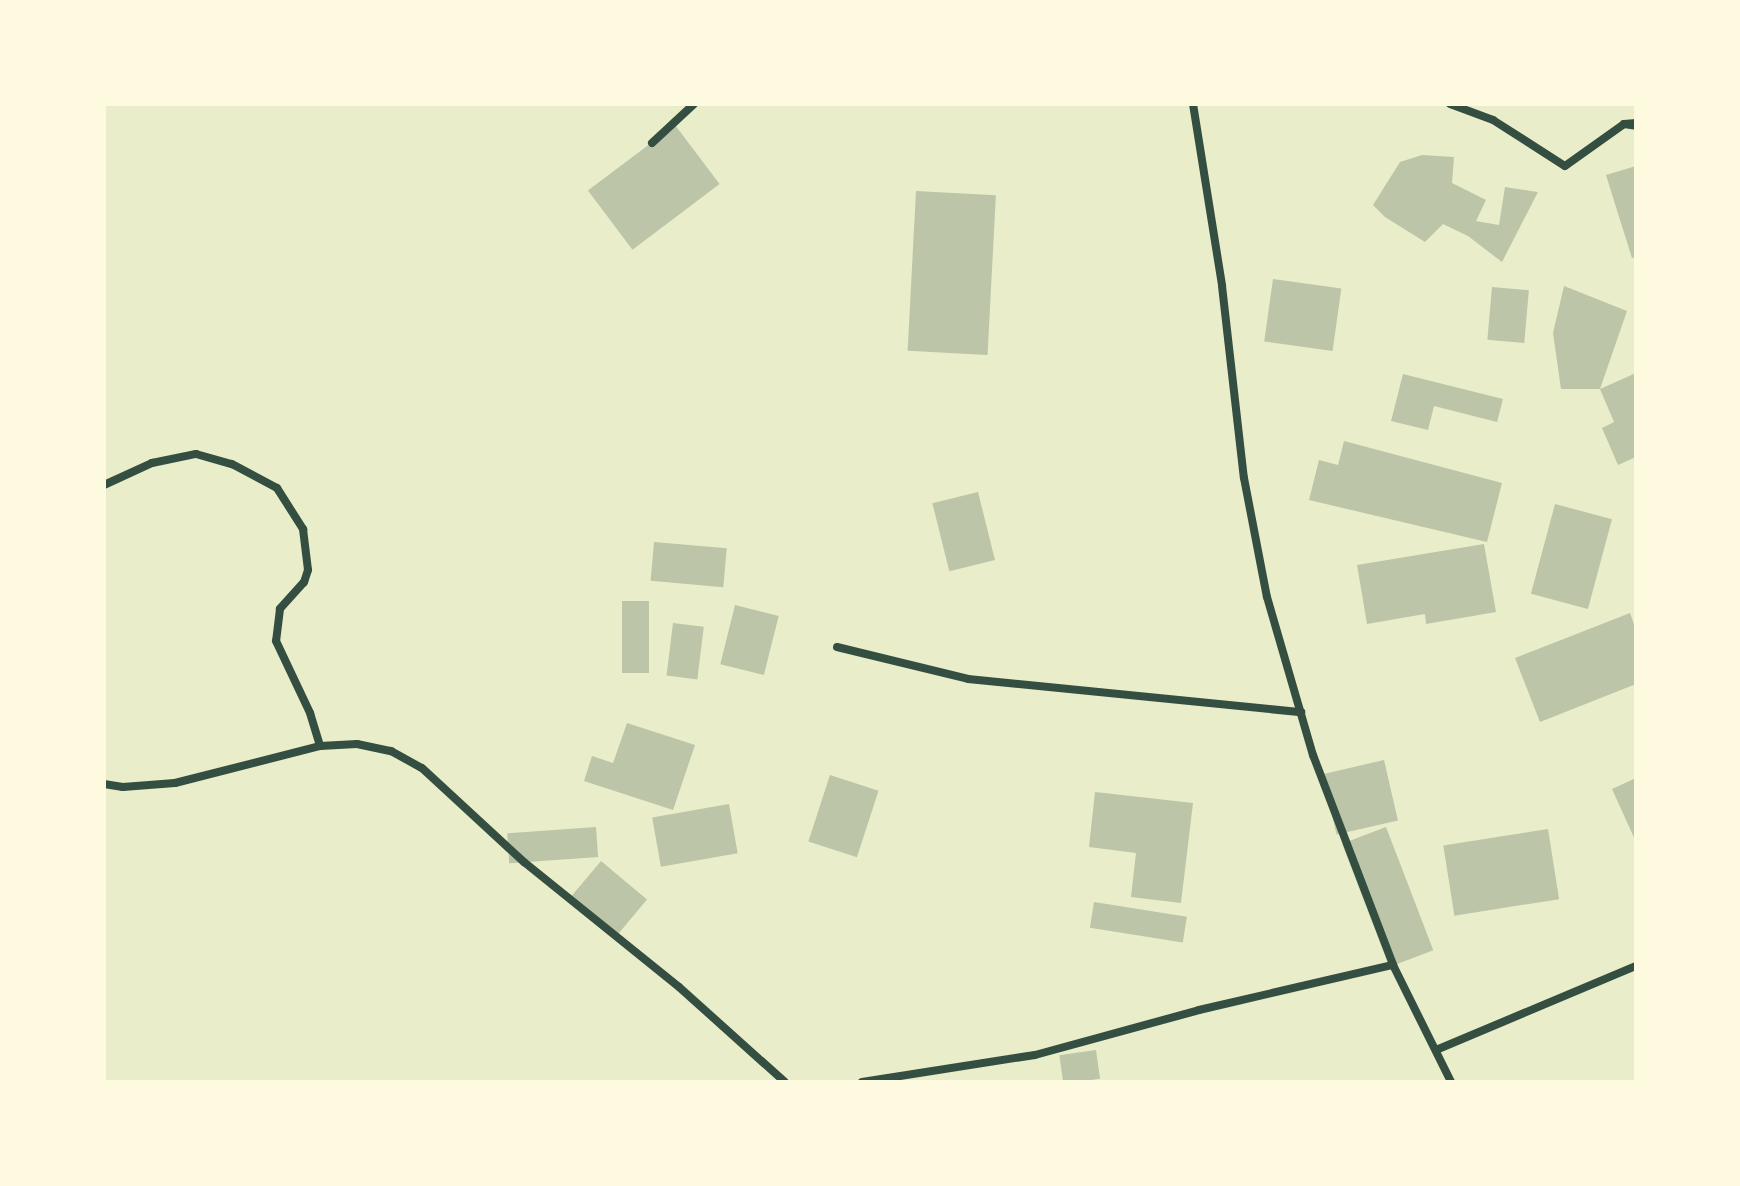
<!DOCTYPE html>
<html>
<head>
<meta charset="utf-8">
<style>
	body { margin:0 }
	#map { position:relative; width:1740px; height:1186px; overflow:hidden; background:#e9edc9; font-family:"Work Sans",sans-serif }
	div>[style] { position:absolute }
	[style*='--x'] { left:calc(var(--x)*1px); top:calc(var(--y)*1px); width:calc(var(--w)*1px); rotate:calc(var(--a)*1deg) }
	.building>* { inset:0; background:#bcc5a7; transform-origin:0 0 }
	.minor>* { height:8px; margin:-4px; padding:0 4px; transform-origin:4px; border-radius:4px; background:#344e41 }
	span { translate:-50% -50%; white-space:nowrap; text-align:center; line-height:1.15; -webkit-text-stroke:7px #fefae0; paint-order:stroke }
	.frame { position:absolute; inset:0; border:106px solid #fefae0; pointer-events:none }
</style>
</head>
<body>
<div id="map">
	<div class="building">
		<i style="left:675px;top:125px;width:74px;height:109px;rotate:53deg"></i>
		<i style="clip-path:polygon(1422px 155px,1454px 157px,1452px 183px,1486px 200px,1476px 221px,1499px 225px,1505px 187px,1538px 192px,1502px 262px,1468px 236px,1443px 224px,1425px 242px,1385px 217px,1373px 205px,1400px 162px)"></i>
		<i style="clip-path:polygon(1636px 166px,1636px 257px,1632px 258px,1606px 175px)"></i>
		<i style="left:916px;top:191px;width:80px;height:160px;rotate:3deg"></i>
		<i style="left:1273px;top:279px;width:69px;height:63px;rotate:8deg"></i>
		<i style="clip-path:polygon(1564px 286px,1627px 311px,1600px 389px,1561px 389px,1553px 333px)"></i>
		<i style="left:1492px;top:287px;width:37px;height:53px;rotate:5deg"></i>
		<i style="clip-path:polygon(1636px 373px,1636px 457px,1618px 465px,1602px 428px,1614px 422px,1600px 389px)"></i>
		<i style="clip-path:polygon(1403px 374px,1503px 399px,1497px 422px,1434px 406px,1428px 430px,1391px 421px)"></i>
		<i style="clip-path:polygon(1344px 441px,1502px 483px,1487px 542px,1309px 500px,1319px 460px,1338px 465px)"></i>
		<i style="left:978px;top:492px;width:70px;height:47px;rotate:76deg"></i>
		<i style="left:1555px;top:504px;width:59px;height:93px;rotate:15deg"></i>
		<i style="left:654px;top:542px;width:73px;height:39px;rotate:5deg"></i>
		<i style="clip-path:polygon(1484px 544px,1496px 612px,1426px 624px,1425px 614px,1367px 624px,1357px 565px)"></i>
		<i style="left:622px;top:601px;width:27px;height:72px"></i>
		<i style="left:735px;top:605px;width:45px;height:61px;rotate:14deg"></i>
		<i style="clip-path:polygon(1630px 613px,1636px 630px,1636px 684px,1540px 722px,1515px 658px)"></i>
		<i style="left:673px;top:623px;width:31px;height:53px;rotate:7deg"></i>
		<i style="clip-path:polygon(627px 723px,695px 745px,673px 810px,584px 781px,592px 756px,613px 763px)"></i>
		<i style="left:1384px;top:760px;width:62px;height:63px;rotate:77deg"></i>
		<i style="left:830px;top:775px;width:51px;height:70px;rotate:18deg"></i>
		<i style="clip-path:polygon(1636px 778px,1636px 842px,1612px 789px)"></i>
		<i style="clip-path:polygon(1095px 792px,1193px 803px,1181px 903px,1131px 897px,1136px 853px,1089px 847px)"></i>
		<i style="left:729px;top:804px;width:50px;height:78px;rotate:80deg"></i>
		<i style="left:596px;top:827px;width:30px;height:89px;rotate:86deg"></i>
		<i style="left:1386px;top:827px;width:132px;height:47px;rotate:69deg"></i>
		<i style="left:1548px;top:829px;width:71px;height:106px;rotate:81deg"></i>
		<i style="left:601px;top:861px;width:60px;height:51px;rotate:40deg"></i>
		<i style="left:1094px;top:902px;width:94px;height:26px;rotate:9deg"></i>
		<i style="left:1096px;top:1050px;width:29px;height:37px;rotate:82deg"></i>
	</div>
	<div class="minor">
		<i style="--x:1193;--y:104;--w:184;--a:80.9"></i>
		<i style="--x:1222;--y:286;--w:193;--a:83.5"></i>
		<i style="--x:1244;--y:478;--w:121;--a:79.1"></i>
		<i style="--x:1267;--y:597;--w:165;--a:73.8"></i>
		<i style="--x:1313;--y:755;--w:225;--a:69.1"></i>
		<i style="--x:1393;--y:965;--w:131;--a:63.6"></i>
		<i style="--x:1450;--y:104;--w:46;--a:20.4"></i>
		<i style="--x:1493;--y:120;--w:85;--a:32.6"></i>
		<i style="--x:1565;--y:166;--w:72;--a:-35.4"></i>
		<i style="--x:1636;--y:123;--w:12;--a:175"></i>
		<i style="--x:1624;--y:124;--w:12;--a:9"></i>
		<i style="--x:652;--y:143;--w:57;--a:-42.9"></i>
		<i style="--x:104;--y:485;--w:53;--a:-24.6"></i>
		<i style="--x:152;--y:463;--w:45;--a:-11.6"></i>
		<i style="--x:196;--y:454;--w:37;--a:16"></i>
		<i style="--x:232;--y:464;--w:51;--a:28.1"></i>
		<i style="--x:277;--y:488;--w:49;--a:57.6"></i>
		<i style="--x:303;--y:529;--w:41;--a:83"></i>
		<i style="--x:308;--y:570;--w:13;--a:108"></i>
		<i style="--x:304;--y:582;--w:36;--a:132"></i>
		<i style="--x:280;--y:609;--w:32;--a:97"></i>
		<i style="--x:276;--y:641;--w:80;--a:64.7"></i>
		<i style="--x:310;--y:713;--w:34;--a:73"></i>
		<i style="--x:837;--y:647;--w:135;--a:13.7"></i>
		<i style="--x:968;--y:679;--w:335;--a:5.7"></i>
		<i style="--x:104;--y:784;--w:19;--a:9"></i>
		<i style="--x:123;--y:787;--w:52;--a:-4.4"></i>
		<i style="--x:175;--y:783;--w:150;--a:-14.3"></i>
		<i style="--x:320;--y:746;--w:37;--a:-3"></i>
		<i style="--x:357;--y:744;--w:35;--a:12"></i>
		<i style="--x:391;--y:751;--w:35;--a:29"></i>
		<i style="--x:422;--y:768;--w:139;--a:42.7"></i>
		<i style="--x:524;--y:862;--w:199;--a:38.9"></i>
		<i style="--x:679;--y:987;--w:142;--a:41.9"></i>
		<i style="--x:1436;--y:1050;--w:217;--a:-22.8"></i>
		<i style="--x:862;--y:1082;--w:175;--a:-8.9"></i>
		<i style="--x:1035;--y:1055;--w:170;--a:-15.3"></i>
		<i style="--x:1199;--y:1010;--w:199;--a:-13.1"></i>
	</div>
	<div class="frame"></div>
</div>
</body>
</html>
